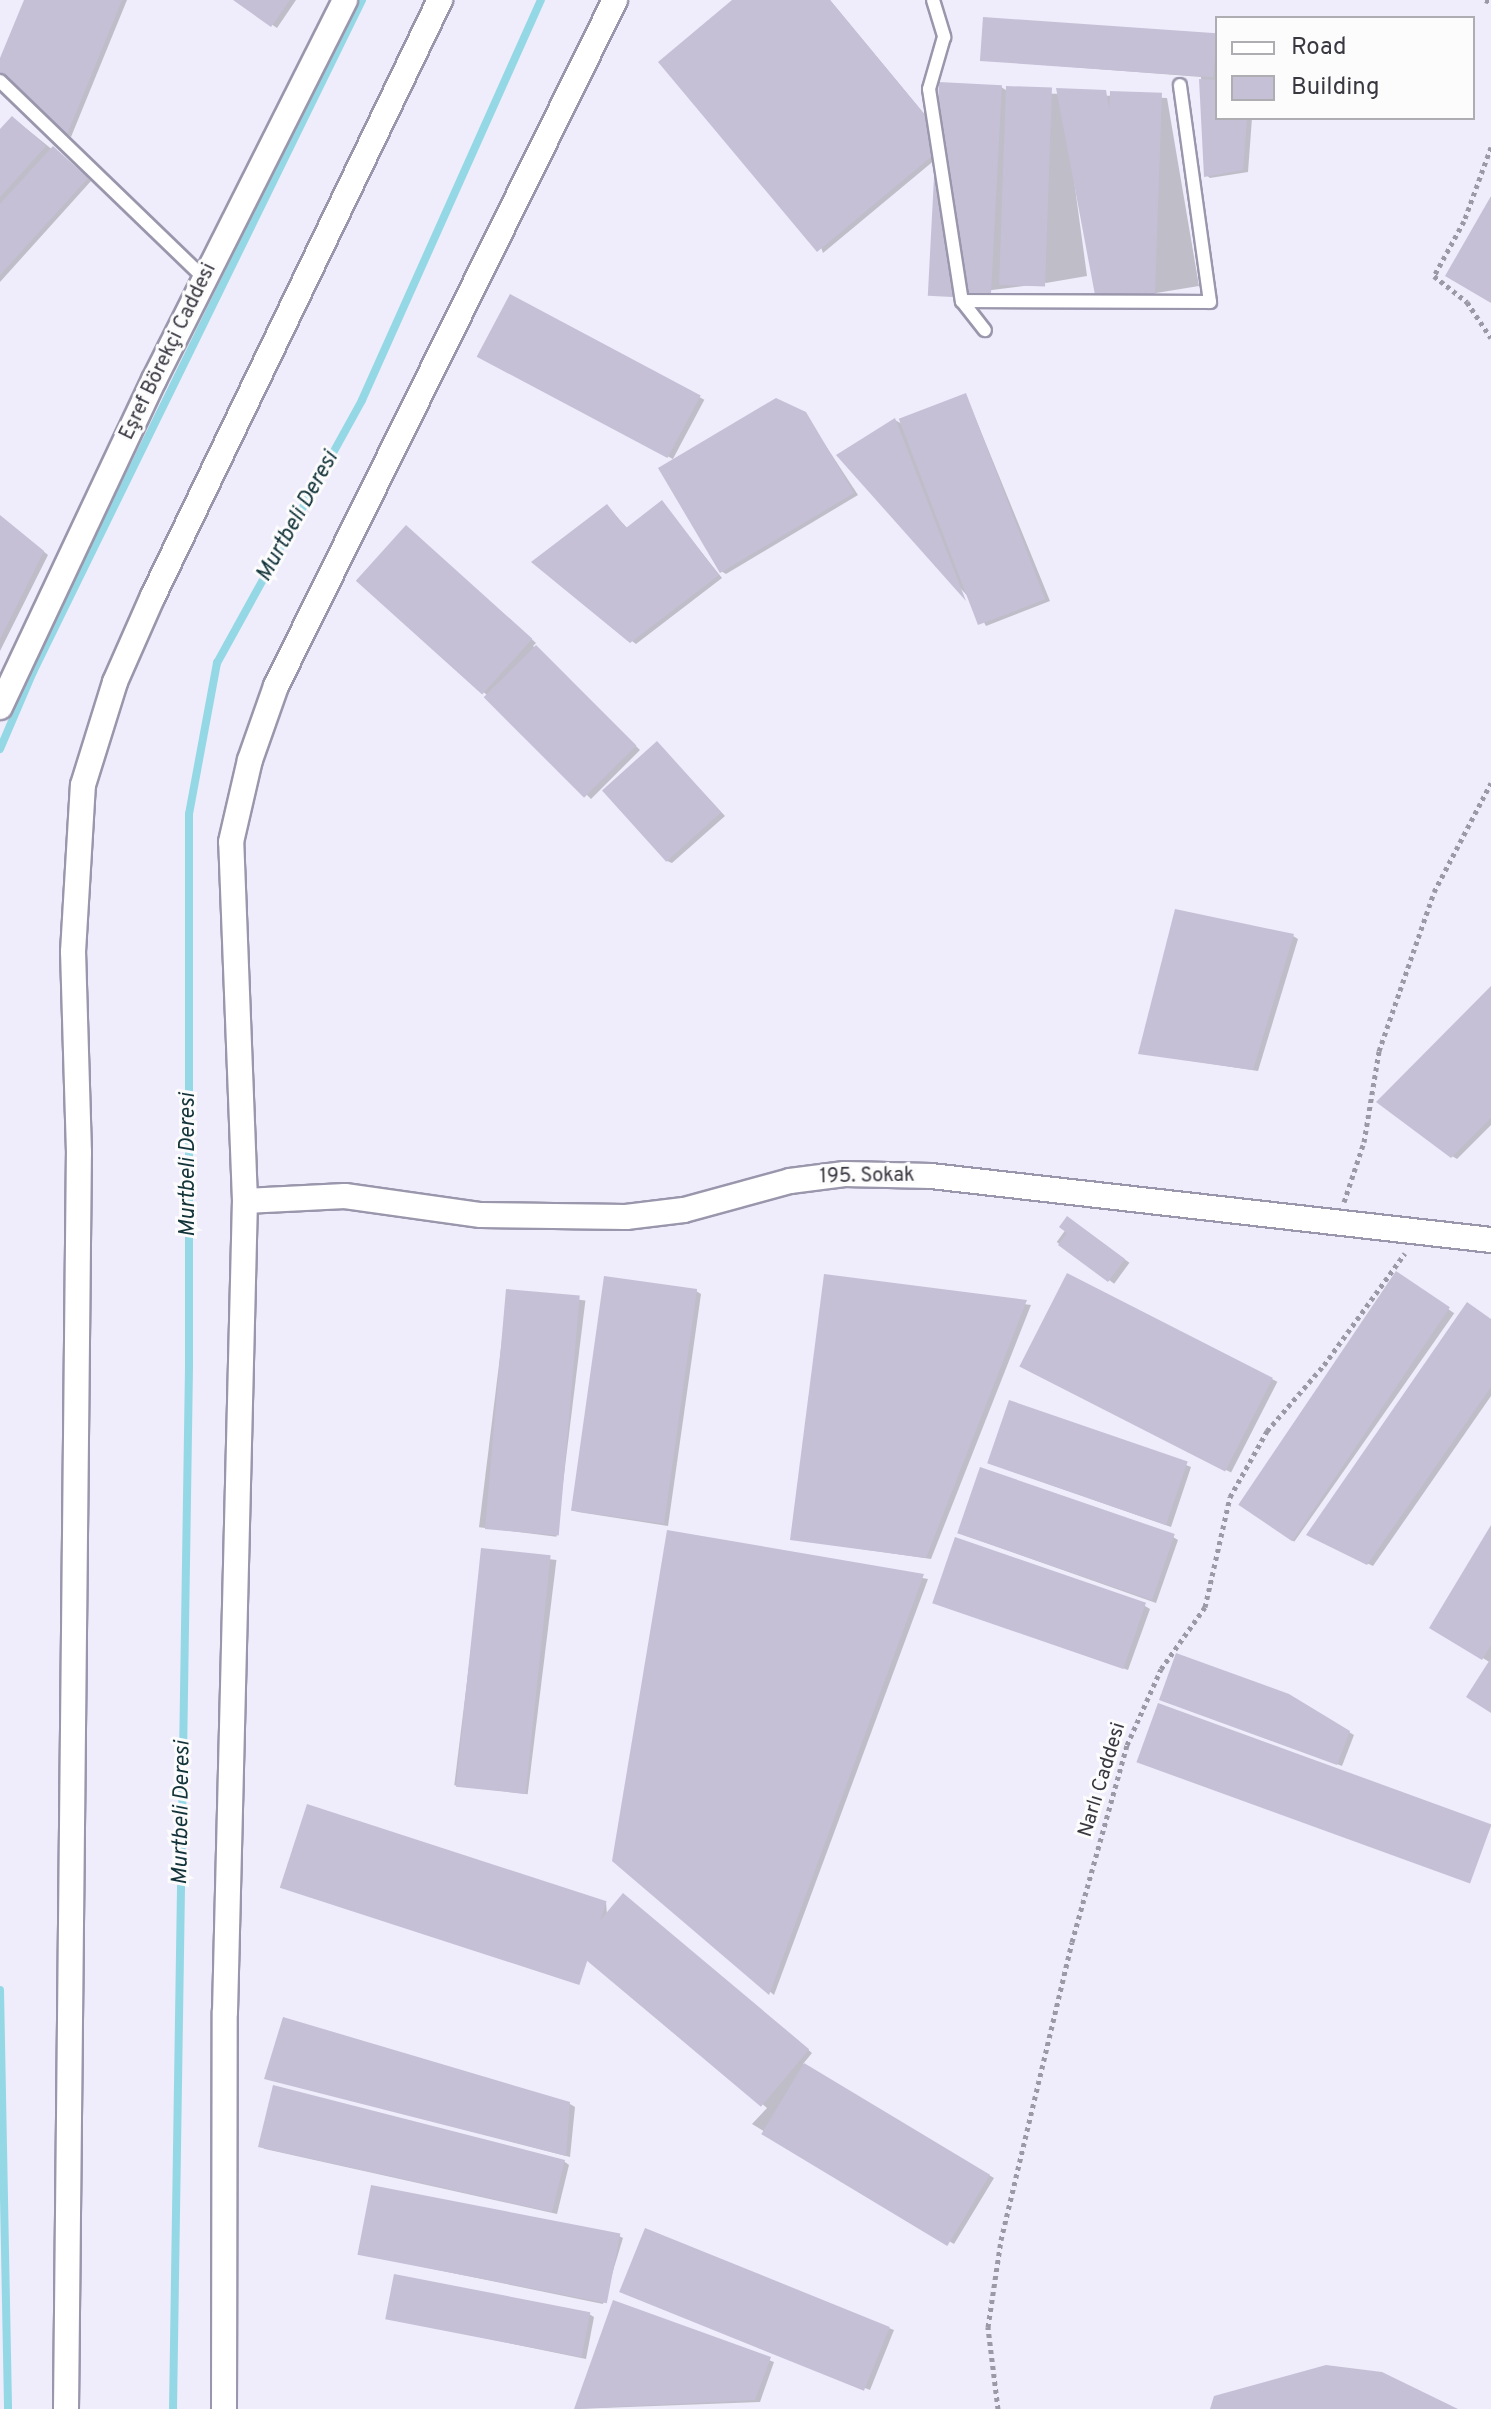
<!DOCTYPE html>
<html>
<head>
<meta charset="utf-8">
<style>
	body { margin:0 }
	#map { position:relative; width:1491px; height:2409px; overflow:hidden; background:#efedfb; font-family:Overpass,sans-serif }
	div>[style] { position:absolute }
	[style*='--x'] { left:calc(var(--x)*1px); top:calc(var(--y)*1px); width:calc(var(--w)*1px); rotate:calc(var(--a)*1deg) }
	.shadow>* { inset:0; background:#0003; transform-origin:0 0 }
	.stream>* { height:8px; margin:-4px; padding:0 4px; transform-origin:4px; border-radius:4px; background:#95d8e5 }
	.building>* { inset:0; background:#c6c0d7; transform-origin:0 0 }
	.path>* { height:5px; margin-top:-2.5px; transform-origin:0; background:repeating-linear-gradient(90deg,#9b99a5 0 4px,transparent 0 8px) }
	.roads { filter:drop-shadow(2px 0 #9a96ac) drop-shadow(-2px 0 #9a96ac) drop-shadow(0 2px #9a96ac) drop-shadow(0 -2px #9a96ac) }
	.service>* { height:12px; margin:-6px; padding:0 6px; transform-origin:6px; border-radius:6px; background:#fff }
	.minor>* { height:24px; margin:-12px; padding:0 12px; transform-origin:12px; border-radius:12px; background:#fff }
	span { translate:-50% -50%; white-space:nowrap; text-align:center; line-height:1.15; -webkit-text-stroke:6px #fcfcfc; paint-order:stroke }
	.street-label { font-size:20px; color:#393740 }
	.water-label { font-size:22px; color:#13343a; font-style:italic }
	.legend { position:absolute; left:1215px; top:16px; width:260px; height:104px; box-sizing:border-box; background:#fcfcfc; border:2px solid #aeadb1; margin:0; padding:10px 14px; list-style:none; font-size:24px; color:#393740 }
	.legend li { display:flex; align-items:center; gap:16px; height:40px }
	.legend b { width:40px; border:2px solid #aeadb1 }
</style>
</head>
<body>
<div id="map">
	<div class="shadow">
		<i style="clip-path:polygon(26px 0,127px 0,71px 137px,0 78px,0 63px)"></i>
		<i style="clip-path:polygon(236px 0,296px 0,277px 28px)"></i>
		<i style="clip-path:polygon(735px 0,830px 0,930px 121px,936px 159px,823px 253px)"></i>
		<i style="clip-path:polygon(1217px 34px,1217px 118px,1252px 118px,1248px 172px,1210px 178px,1206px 175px,1201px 77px,982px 60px)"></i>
		<i style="clip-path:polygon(1001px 87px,1009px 92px,1167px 98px,1199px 286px,1150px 294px,1144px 290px,1144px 295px,1096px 294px,1071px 158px,1087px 276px,1046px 283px,1038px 279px,1039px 284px,976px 292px)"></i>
		<i style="clip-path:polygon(17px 121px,91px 181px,0 282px,0 132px)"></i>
		<i style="left:511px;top:297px;width:219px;height:67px;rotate:28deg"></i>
		<i style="clip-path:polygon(966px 395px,1050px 601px,986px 626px,973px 602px,840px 456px,895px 420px,904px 425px)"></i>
		<i style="clip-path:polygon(805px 414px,858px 495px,726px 574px,721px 571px)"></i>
		<i style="clip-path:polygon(662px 503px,722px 578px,636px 644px,632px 641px,607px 506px,628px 529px)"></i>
		<i style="clip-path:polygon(0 516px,48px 555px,0 651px)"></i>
		<i style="clip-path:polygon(411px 531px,536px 643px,533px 646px,640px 750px,591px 799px,488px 696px,359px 581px)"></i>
		<i style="clip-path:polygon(657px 743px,725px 816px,672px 863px,667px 861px)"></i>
		<i style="clip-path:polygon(1293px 936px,1298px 939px,1258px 1071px,1140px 1053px)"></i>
		<i style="clip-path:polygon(1491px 989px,1491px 1125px,1457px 1159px,1452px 1156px)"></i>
		<i style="left:1072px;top:1221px;width:71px;height:26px;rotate:36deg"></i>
		<i style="left:1068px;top:1275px;width:235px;height:102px;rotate:27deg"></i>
		<i style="clip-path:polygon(826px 1276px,1031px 1305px,931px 1559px,792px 1539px)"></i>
		<i style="left:1401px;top:1276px;width:65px;height:279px;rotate:35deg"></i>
		<i style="left:508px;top:1291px;width:78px;height:238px;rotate:7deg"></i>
		<i style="clip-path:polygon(696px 1291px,701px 1294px,668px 1526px,578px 1512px,573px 1510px)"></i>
		<i style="clip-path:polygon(1491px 1321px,1491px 1396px,1373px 1566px,1308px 1535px)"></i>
		<i style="clip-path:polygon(994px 1465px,1186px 1465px,1191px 1467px,1171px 1527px)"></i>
		<i style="clip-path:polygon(1491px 1529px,1491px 1710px,1491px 1663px,1432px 1627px)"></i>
		<i style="clip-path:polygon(669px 1532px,928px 1579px,774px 1995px,614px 1860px)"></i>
		<i style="clip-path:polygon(964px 1535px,1173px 1537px,1178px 1540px,1156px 1603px)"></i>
		<i style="left:483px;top:1551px;width:74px;height:236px;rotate:7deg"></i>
		<i style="clip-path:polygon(940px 1605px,1145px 1606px,1150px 1609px,1128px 1670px)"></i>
		<i style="clip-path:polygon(1288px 1696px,1354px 1735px,1342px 1766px,1166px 1701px)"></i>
		<i style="clip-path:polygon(308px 1806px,606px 1902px,607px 1915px,628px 1898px,812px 2053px,803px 2064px,994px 2178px,954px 2244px,752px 2124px,767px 2108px,576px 1950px,557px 1976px,287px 1889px)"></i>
		<i style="clip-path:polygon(267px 2078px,570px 2104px,575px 2107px,570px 2157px)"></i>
		<i style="clip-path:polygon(275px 2088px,565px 2162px,569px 2165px,557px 2214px,265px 2149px,260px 2146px)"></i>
		<i style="clip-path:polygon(619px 2236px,623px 2238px,603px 2304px,360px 2254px)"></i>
		<i style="clip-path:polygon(627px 2293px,889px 2328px,894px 2330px,870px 2390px)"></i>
		<i style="clip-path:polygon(614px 2302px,774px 2362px,760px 2402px,576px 2409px)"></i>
		<i style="clip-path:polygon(589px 2314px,594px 2317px,586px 2359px,387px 2318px)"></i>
	</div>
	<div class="stream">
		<i style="--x:0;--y:749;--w:84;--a:-66.8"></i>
		<i style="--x:33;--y:672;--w:748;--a:-63.91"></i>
		<i style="--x:0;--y:1990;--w:419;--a:88.9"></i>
		<i style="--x:173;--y:2409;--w:1043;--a:-89.12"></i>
		<i style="--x:189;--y:1366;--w:552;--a:-90"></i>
		<i style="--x:189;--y:814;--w:154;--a:-79.5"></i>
		<i style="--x:217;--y:663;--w:300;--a:-61.1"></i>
		<i style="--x:362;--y:400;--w:438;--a:-65.9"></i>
	</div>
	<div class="building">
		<i style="clip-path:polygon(24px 0,122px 0,66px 137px,0 81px,0 58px)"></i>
		<i style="clip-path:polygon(233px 0,290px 0,271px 27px)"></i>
		<i style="clip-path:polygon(732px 0,830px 0,926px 116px,932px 156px,817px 252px,658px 62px)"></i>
		<i style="left:983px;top:17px;width:234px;height:44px;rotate:4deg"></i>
		<i style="clip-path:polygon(1199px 79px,1217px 80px,1217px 118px,1247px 118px,1243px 170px,1204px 177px)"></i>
		<i style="left:939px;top:82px;width:63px;height:214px;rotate:3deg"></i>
		<i style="left:1006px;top:86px;width:46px;height:199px;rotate:2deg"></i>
		<i style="clip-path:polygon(1056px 88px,1106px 90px,1140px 293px,1095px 295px)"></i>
		<i style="left:1110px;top:91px;width:52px;height:205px;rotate:2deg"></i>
		<i style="clip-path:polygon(12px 116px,46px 146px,0 197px,0 129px)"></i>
		<i style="clip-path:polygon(53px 146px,88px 178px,0 275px,0 204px)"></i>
		<i style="clip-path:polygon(1491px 196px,1491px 303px,1445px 276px)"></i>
		<i style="left:510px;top:294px;width:216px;height:71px;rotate:28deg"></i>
		<i style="left:966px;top:393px;width:221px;height:72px;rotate:69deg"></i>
		<i style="clip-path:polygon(776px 398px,806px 412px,854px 493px,720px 573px,658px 468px)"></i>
		<i style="clip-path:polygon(895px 418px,966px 601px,836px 455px)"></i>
		<i style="clip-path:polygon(662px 500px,719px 575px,630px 643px,531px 562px,607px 504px,626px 528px)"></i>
		<i style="clip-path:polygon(0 515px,44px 551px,0 639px)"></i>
		<i style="left:406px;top:525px;width:170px;height:75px;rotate:42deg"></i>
		<i style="left:536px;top:645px;width:142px;height:74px;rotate:45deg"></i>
		<i style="left:657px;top:741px;width:96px;height:74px;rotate:48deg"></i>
		<i style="clip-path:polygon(1175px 909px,1294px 934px,1253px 1070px,1138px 1054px)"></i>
		<i style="clip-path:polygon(1491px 986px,1491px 1118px,1451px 1158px,1376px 1102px)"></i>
		<i style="clip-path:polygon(1067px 1216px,1125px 1259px,1108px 1282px,1058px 1245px,1067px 1233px,1059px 1227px)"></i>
		<i style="left:1396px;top:1271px;width:65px;height:282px;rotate:34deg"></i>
		<i style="left:1067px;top:1273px;width:231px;height:105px;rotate:27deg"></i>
		<i style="clip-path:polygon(824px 1274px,1027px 1300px,926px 1558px,790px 1540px)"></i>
		<i style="left:604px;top:1276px;width:94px;height:237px;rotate:8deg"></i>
		<i style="left:506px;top:1289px;width:74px;height:241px;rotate:5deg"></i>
		<i style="clip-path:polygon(1467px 1302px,1491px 1319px,1491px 1387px,1367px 1565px,1306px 1535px)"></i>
		<i style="left:1009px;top:1400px;width:189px;height:67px;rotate:19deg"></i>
		<i style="left:980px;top:1467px;width:206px;height:70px;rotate:19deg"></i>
		<i style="clip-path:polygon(1491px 1525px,1491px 1645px,1482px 1660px,1429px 1628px)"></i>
		<i style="clip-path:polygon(667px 1530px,924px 1574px,769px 1995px,612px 1861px)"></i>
		<i style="left:955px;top:1537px;width:202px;height:70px;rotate:19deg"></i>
		<i style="left:481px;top:1548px;width:70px;height:240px;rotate:6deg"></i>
		<i style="clip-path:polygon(1176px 1653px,1289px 1694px,1350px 1731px,1337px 1765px,1159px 1700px)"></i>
		<i style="clip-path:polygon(1491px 1658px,1491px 1713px,1466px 1697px)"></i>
		<i style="left:1158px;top:1703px;width:355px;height:63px;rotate:20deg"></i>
		<i style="left:307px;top:1804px;width:315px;height:88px;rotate:18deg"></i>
		<i style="left:623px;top:1893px;width:243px;height:75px;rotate:40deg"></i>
		<i style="clip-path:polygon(283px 2017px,570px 2102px,566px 2156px,264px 2079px)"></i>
		<i style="left:804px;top:2063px;width:217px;height:83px;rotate:31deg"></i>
		<i style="clip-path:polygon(273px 2085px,565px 2160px,552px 2212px,258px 2147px)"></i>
		<i style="left:371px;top:2185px;width:254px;height:71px;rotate:11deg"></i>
		<i style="left:645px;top:2228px;width:264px;height:69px;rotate:22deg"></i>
		<i style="left:394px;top:2274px;width:200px;height:46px;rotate:11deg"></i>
		<i style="clip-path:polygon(613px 2300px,771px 2357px,755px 2400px,574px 2409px)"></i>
		<i style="clip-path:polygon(1326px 2365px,1382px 2372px,1458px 2409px,1210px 2409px,1214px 2396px)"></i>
	</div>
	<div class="path">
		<i style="--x:1485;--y:0;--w:6;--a:18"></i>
		<i style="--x:1491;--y:147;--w:79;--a:110"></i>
		<i style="--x:1464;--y:221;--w:63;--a:118.6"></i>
		<i style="--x:1434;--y:276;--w:42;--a:38.2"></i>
		<i style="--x:1467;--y:302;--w:43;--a:56.3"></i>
		<i style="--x:1344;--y:1202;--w:63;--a:-71.6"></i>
		<i style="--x:1364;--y:1142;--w:92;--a:-80.6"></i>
		<i style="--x:1379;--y:1051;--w:168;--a:-70.9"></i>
		<i style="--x:1434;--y:892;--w:123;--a:-62.4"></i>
		<i style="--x:998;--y:2409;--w:83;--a:-97"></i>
		<i style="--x:988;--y:2327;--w:88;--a:-81.5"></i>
		<i style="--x:1001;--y:2240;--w:306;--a:-76.6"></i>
		<i style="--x:1072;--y:1942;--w:205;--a:-74.4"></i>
		<i style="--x:1127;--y:1745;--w:83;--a:-65.9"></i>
		<i style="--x:1161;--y:1669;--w:76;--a:-54.6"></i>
		<i style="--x:1205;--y:1607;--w:113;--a:-77.2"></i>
		<i style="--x:1230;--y:1497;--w:76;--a:-60.7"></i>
		<i style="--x:1267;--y:1431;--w:87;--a:-49.2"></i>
		<i style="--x:1324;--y:1365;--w:138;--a:-54.1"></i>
	</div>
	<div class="roads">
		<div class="service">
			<i style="--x:933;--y:0;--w:39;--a:73"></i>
			<i style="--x:944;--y:37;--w:54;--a:106.1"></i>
			<i style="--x:929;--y:89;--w:215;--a:81.2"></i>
			<i style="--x:962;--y:301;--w:37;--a:52"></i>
			<i style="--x:0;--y:81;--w:285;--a:44"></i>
			<i style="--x:962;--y:301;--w:248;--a:0.2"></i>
			<i style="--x:1210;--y:302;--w:219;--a:-97.9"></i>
		</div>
		<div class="minor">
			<i style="--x:0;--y:707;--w:361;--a:-64.8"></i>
			<i style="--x:154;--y:380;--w:425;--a:-63.3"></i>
			<i style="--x:245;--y:1201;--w:100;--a:-2.9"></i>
			<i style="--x:345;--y:1196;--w:137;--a:8"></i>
			<i style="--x:481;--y:1215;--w:145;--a:0.8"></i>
			<i style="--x:626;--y:1217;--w:58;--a:-6.9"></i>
			<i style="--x:684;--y:1210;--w:110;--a:-15.3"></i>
			<i style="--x:790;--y:1181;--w:55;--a:-7.3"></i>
			<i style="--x:845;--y:1174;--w:86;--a:1.3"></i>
			<i style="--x:931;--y:1176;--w:564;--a:6.52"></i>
			<i style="--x:66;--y:2409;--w:1256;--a:-89.41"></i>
			<i style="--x:79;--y:1153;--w:201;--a:-91.7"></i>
			<i style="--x:73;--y:952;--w:167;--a:-86.6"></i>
			<i style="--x:83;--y:785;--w:108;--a:-72.7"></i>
			<i style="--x:115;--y:682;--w:94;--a:-66.2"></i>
			<i style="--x:153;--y:596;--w:662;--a:-64.29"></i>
			<i style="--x:224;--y:2409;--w:397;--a:-89.9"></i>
			<i style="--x:225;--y:2012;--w:811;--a:-88.59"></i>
			<i style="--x:245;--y:1201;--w:359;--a:-92.2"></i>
			<i style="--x:231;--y:842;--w:84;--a:-77"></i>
			<i style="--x:250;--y:760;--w:78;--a:-70.6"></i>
			<i style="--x:276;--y:686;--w:765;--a:-63.7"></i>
		</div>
	</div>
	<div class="street-label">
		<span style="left:169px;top:352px;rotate:-64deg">Eşref Börekçi Caddesi</span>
		<span style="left:867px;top:1177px;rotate:-1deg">195. Sokak</span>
		<span style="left:1103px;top:1780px;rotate:-73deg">Narlı Caddesi</span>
	</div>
	<div class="water-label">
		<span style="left:298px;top:517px;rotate:-61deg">Murtbeli Deresi</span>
		<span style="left:189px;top:1165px;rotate:-90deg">Murtbeli Deresi</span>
		<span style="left:182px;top:1813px;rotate:-89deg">Murtbeli Deresi</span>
	</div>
	<ul class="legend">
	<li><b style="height:10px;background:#fff"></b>Road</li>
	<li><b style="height:22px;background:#c6c0d7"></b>Building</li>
	</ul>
</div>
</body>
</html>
